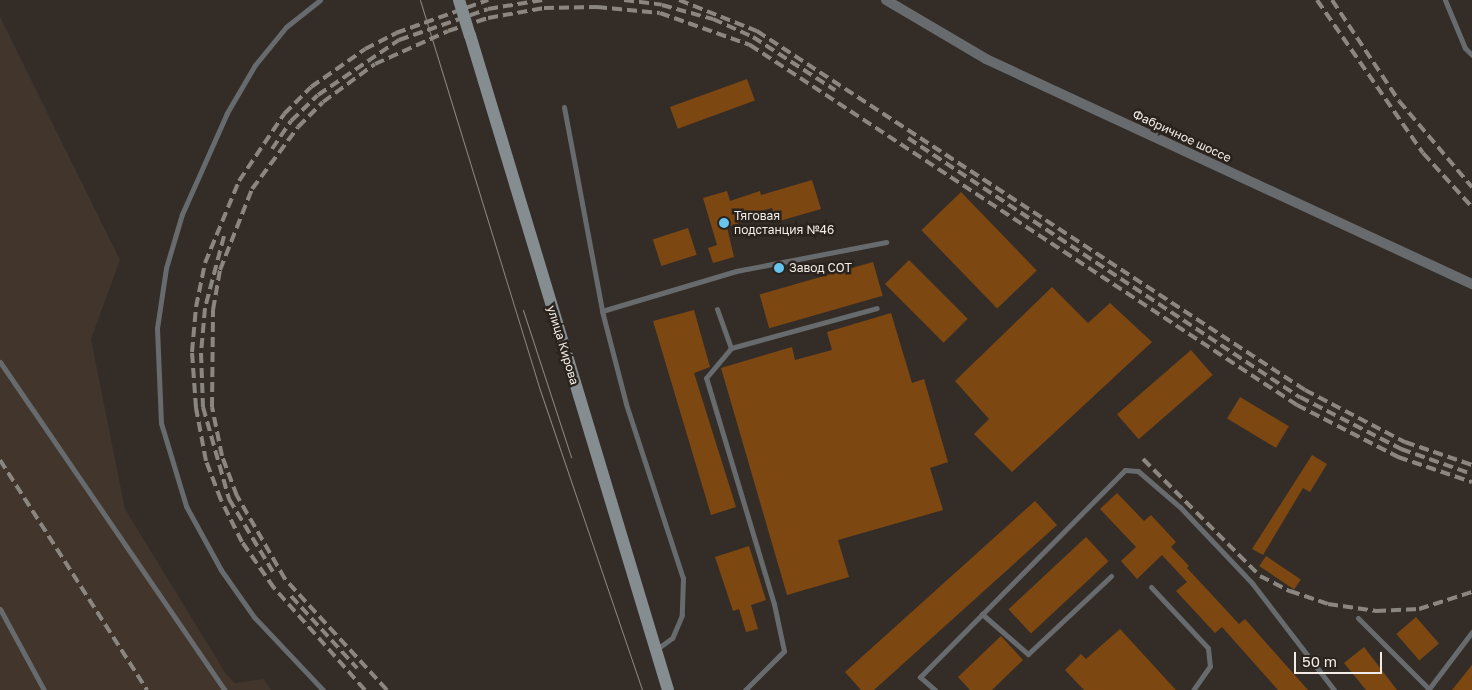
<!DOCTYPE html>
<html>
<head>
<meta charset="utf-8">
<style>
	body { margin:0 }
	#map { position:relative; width:1472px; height:690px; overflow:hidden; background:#342d27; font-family:"Golos Text",sans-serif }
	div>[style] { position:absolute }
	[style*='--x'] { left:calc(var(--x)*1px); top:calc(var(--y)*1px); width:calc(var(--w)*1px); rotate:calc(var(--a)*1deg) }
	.built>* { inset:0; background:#42352b }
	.building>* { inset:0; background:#7d4712; transform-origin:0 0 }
	.lane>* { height:5px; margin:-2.5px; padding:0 2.5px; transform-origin:2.5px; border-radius:2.5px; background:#676b6e }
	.street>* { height:10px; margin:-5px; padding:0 5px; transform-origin:5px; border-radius:5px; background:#676b6e }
	.secondary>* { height:12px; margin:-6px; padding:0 6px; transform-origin:6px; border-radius:6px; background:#868d91 }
	.tram>* { height:1px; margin:-0.5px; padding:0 0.5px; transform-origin:0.5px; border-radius:0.5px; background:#8c8681 }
	.rail>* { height:4px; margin-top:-2px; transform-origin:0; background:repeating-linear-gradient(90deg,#8c8681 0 10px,transparent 0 15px) }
	.secondary-bridge>* { height:12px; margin:-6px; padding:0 6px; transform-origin:6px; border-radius:6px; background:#868d91 }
	.dots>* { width:14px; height:14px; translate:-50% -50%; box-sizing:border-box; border:2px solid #2a231d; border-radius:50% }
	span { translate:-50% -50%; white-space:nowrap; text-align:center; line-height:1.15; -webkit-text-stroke:5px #2a231d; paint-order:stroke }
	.street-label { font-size:12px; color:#f1ece8 }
	.poi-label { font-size:12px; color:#f1ece8 }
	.left { translate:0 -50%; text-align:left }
	.scale { position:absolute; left:1294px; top:652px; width:88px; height:22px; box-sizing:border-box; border:2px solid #f1ece8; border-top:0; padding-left:6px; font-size:15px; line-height:18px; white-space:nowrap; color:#f1ece8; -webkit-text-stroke:4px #2a231d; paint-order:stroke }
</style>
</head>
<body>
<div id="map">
	<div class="built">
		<i style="clip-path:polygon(0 17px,120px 260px,91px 339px,125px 509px,226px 674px,235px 683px,264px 679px,271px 690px,0 690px)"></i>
	</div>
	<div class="building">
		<i style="left:747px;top:79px;width:23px;height:82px;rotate:70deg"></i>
		<i style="clip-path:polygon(812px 180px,821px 209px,776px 222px,772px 208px,747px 215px,749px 220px,727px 227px,734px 257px,713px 263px,708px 248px,717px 245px,703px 198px,727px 191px,730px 201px,760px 191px,761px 195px)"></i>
		<i style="left:961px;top:192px;width:109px;height:55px;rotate:46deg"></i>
		<i style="left:688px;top:228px;width:28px;height:37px;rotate:72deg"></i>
		<i style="left:909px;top:260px;width:83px;height:34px;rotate:45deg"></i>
		<i style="left:873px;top:262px;width:35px;height:118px;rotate:74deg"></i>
		<i style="clip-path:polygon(1052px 287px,1088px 323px,1110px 303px,1152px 342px,1012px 472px,974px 434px,989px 419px,955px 381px)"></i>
		<i style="clip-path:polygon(694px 310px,710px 367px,694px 373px,736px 507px,711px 515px,653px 321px)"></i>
		<i style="clip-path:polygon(891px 313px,912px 383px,924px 379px,948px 462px,930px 468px,943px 510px,838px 540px,849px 577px,787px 595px,721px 368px,792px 347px,795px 360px,832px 350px,827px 332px)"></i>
		<i style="left:1191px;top:350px;width:33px;height:98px;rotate:49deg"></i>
		<i style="left:1240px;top:397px;width:57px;height:25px;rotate:31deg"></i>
		<i style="clip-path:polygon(1312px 455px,1327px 464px,1310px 492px,1303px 488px,1263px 555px,1252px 549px)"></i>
		<i style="clip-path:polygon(1117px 493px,1144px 521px,1151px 515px,1176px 542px,1171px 547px,1189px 566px,1187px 568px,1239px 624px,1245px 619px,1308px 690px,1278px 690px,1222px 627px,1215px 633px,1176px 591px,1187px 582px,1162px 555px,1137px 579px,1121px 561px,1136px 547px,1100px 509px)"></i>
		<i style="clip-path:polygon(1035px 501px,1057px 525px,874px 690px,861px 690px,845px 672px)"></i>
		<i style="left:1086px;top:537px;width:33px;height:106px;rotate:47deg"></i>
		<i style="clip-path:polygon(749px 546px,766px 600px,751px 605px,758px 629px,746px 632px,739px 609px,733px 611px,715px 557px)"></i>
		<i style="left:1266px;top:556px;width:42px;height:12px;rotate:34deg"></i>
		<i style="left:1416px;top:617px;width:35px;height:26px;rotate:49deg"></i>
		<i style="clip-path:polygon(1120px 629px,1176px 690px,1084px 690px,1065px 670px,1081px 654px,1086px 659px)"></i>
		<i style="clip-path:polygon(1001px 636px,1023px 660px,992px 690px,970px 690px,958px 677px)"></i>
		<i style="clip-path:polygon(1364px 647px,1397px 690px,1366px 690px,1344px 663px)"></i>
		<i style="clip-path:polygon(1472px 665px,1472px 690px,1452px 690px)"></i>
	</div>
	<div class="lane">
		<i style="--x:320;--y:0;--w:43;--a:141.5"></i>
		<i style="--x:286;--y:27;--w:49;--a:129.2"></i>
		<i style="--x:255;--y:65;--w:56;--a:120.3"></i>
		<i style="--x:227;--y:113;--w:111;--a:114"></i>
		<i style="--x:182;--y:214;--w:56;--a:106.5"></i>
		<i style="--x:166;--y:268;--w:61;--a:98.5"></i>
		<i style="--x:157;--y:328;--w:95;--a:87.6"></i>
		<i style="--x:161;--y:423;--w:87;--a:73.2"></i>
		<i style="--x:186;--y:506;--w:73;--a:61.3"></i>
		<i style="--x:221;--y:570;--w:57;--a:54.9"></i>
		<i style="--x:254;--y:617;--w:100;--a:46.6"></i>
		<i style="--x:1445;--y:0;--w:52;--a:67.4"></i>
		<i style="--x:1465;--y:48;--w:10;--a:45"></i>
		<i style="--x:564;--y:107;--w:208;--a:79.4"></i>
		<i style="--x:602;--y:311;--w:96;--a:75.5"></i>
		<i style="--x:626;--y:404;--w:183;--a:71.9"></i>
		<i style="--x:683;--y:578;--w:37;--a:92"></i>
		<i style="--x:682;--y:615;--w:25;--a:113"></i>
		<i style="--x:672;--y:638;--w:19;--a:144"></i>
		<i style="--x:717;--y:309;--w:41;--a:70.3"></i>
		<i style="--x:602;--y:311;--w:140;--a:-16.6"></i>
		<i style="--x:736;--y:271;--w:153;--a:-10.9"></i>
		<i style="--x:0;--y:362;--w:398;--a:55.6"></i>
		<i style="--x:1151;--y:587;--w:83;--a:46.9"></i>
		<i style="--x:1208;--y:648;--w:18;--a:84"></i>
		<i style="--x:1210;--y:666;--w:29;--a:125"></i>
		<i style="--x:0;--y:609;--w:92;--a:61.5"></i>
		<i style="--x:982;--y:614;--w:61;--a:41"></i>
		<i style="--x:1028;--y:654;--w:114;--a:-43.2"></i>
		<i style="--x:1358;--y:618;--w:99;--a:45"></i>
		<i style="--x:745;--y:690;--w:55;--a:-45"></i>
		<i style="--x:784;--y:651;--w:48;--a:-102"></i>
		<i style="--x:774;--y:604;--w:236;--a:-106.7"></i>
		<i style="--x:706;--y:378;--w:39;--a:-50"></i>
		<i style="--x:731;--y:348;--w:151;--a:-15.3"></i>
		<i style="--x:935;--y:690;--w:20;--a:-139"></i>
		<i style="--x:920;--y:677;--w:291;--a:-45.3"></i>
		<i style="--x:1125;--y:470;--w:13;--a:4"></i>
		<i style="--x:1138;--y:471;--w:55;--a:40.6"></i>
		<i style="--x:1180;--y:507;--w:105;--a:46.5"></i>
		<i style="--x:1252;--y:583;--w:135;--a:52.5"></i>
		<i style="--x:1428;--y:690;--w:73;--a:-52.8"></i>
	</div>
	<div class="street">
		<i style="--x:886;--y:0;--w:116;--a:30.5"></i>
		<i style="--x:986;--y:59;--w:536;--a:24.84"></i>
	</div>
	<div class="secondary">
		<i style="--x:470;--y:35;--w:684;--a:73.18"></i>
	</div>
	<div class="tram">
		<i style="--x:420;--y:0;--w:405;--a:72.9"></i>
		<i style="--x:539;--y:387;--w:320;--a:71.2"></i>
		<i style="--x:523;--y:310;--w:155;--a:71.9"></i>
	</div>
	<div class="rail">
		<i style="--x:624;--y:0;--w:38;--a:7"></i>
		<i style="--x:662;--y:5;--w:53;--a:15.4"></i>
		<i style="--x:713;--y:19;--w:44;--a:24.2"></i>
		<i style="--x:753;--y:37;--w:98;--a:32.9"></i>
		<i style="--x:679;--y:0;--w:84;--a:21.7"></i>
		<i style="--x:757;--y:31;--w:655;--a:33.23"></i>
		<i style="--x:1305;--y:390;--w:113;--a:27.5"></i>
		<i style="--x:1405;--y:442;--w:71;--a:18.9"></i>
		<i style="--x:1317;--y:0;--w:186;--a:55.3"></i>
		<i style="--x:1423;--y:153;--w:73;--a:47.8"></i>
		<i style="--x:1332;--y:0;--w:121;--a:56.4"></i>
		<i style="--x:1399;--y:101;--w:113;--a:49.7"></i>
		<i style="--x:908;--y:138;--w:470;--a:33.5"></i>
		<i style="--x:1300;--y:397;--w:114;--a:27.2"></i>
		<i style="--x:1401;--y:449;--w:75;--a:19.4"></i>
		<i style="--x:272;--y:149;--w:34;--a:-56"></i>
		<i style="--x:291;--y:121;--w:37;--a:-44"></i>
		<i style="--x:318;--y:95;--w:98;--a:-34.2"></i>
		<i style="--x:399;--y:40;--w:94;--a:-19.2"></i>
		<i style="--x:488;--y:9;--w:55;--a:-9.5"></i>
		<i style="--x:224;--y:236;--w:74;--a:104.8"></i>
		<i style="--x:205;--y:308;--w:45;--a:95.1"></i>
		<i style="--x:201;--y:353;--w:54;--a:87.9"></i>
		<i style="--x:203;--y:407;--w:96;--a:74.2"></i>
		<i style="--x:229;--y:499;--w:85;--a:58.9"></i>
		<i style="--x:1143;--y:459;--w:165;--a:45"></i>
		<i style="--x:1260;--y:576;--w:34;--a:27"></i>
		<i style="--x:1290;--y:591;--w:40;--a:18.9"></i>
		<i style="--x:1328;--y:604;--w:49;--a:8.3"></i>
		<i style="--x:1376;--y:611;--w:43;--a:-2.7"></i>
		<i style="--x:1419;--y:609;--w:56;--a:-17.8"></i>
		<i style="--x:0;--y:460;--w:273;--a:57.4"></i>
		<i style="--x:291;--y:596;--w:98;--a:47.5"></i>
		<i style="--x:365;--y:690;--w:137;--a:-131.7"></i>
		<i style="--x:274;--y:588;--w:56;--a:-124.8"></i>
		<i style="--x:242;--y:542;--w:47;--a:-116.6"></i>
		<i style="--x:221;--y:500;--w:42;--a:-111"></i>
		<i style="--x:206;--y:461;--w:54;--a:-100.7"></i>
		<i style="--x:196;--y:408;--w:56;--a:-94.1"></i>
		<i style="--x:192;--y:352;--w:45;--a:-84.9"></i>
		<i style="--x:196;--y:307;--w:45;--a:-78.4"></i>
		<i style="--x:205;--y:263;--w:89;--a:-67.5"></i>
		<i style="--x:239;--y:181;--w:81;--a:-56.1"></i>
		<i style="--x:284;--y:114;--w:38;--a:-45"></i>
		<i style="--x:311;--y:87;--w:66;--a:-35.1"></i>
		<i style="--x:365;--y:49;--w:35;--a:-27"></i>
		<i style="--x:396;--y:33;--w:98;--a:-19.7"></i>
		<i style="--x:387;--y:690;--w:151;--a:-132.6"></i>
		<i style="--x:285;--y:579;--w:96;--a:-120"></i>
		<i style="--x:237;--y:496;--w:43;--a:-110.6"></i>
		<i style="--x:222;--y:456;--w:50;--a:-101.5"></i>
		<i style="--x:212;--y:407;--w:97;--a:-89.4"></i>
		<i style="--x:213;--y:310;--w:41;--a:-80.1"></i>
		<i style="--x:220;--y:270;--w:87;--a:-68.4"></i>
		<i style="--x:252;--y:189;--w:77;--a:-53.4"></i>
		<i style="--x:298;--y:127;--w:35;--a:-45"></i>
		<i style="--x:323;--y:102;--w:64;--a:-36.2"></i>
		<i style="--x:375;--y:64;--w:80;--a:-24.3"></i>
		<i style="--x:448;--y:31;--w:42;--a:-18"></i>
		<i style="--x:488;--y:18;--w:57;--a:-10.1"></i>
		<i style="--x:544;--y:8;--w:53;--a:-1.1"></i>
		<i style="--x:597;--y:7;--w:63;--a:5.4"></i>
		<i style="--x:660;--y:13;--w:96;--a:19.6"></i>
		<i style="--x:750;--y:45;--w:655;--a:33.35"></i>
		<i style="--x:1297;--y:405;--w:114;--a:27.2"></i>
		<i style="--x:1398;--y:457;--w:78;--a:18.7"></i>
	</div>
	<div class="secondary-bridge">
		<i style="--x:459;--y:0;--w:37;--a:73"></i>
	</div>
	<div class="dots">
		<i style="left:724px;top:223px;background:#66c4ef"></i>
		<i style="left:779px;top:268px;background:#66c4ef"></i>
	</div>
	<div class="street-label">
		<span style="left:1182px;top:136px;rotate:25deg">Фабричное шоссе</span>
		<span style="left:563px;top:345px;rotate:73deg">улица Кирова</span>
	</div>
	<div class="poi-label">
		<span class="left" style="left:734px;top:223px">Тяговая<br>подстанция №46</span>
		<span class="left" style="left:789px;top:268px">Завод СОТ</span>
	</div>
	<div class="scale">50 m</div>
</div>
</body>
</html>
